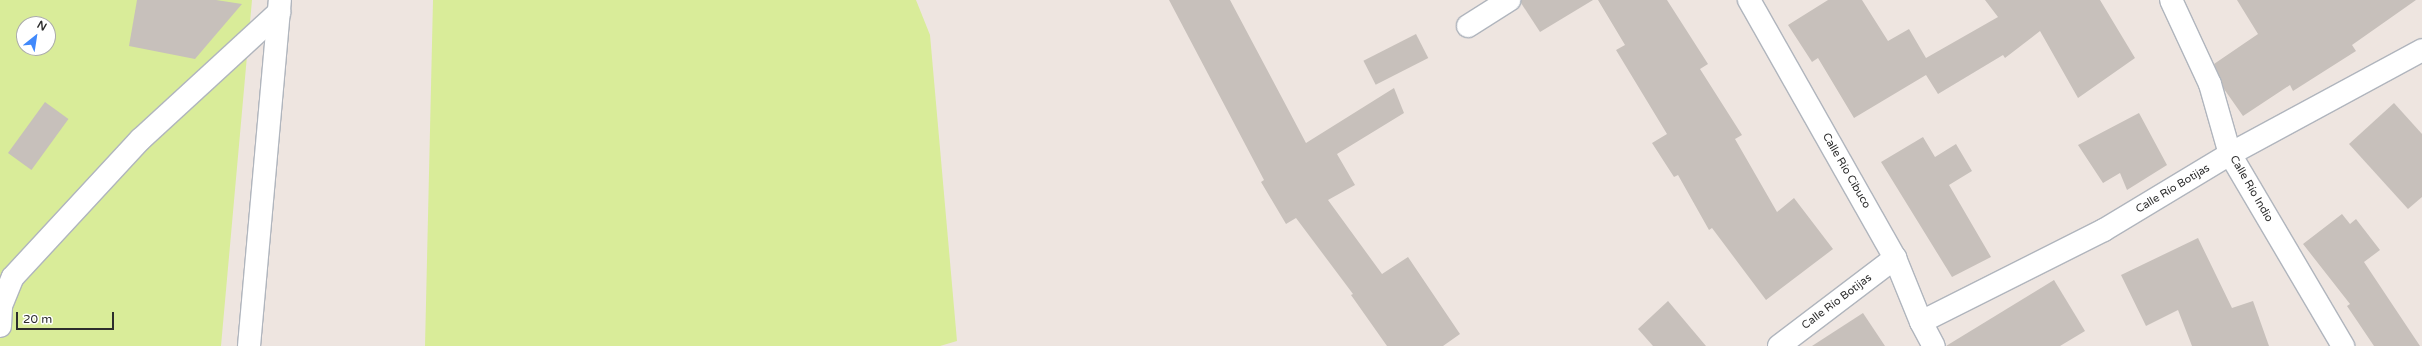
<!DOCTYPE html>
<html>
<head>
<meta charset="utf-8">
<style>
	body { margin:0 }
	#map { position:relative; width:2422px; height:346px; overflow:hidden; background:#eee5e0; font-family:"Varela Round",sans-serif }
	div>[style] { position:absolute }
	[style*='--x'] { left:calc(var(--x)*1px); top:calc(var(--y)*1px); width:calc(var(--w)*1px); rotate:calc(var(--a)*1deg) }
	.pitch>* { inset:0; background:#d9ec99 }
	.building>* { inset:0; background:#c7c0bb; transform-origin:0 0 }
	.roads { filter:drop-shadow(1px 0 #b0b5bd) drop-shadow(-1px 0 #b0b5bd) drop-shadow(0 1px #b0b5bd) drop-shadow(0 -1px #b0b5bd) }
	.minor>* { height:22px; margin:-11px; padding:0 11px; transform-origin:11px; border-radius:11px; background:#fff }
	.tertiary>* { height:22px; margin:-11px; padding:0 11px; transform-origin:11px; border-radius:11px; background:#fff }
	span { translate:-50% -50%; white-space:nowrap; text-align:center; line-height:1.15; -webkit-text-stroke:3px #fff; paint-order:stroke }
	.street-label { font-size:11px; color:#2d2d2d }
	.north { position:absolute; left:16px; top:16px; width:40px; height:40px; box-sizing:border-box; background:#fff; border:1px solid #ababab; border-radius:50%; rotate:30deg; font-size:11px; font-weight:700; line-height:16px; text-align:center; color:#2d2d2d }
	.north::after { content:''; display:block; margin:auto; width:14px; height:18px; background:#4189fb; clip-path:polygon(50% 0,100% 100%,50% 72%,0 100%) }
	.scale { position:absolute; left:16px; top:312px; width:98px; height:18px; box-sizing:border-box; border:2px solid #2d2d2d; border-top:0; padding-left:5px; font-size:12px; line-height:14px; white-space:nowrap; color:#2d2d2d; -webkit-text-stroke:3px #fff; paint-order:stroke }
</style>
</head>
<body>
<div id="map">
	<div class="pitch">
		<i style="clip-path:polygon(evenodd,0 0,252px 0,221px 346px,0 346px,0 0,24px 24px,48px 24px,48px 48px,24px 48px,24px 24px)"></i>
		<i style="clip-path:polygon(433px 0,916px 0,930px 35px,957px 341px,940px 346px,425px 346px)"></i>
	</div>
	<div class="building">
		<i style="clip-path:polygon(137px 0,216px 0,242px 4px,195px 59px,129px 46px)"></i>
		<i style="clip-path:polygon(1169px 0,1230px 0,1306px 143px,1394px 88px,1404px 113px,1337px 154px,1355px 185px,1328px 200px,1382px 274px,1408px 257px,1460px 334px,1443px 346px,1387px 346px,1351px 295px,1353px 294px,1296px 218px,1286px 224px,1261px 182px,1264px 180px)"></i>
		<i style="clip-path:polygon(1521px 0,1593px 0,1540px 32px,1521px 3px)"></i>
		<i style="clip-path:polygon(1598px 0,1667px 0,1708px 64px,1700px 69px,1742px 135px,1735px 139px,1777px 212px,1794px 198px,1833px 249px,1766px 300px,1712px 228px,1709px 230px,1678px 175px,1674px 177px,1652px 143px,1667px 134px,1616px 50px,1625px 45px)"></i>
		<i style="clip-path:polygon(1828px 0,1862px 0,1888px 41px,1909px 29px,1926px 58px,1998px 17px,1985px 0,2100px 0,2135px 58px,2078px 98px,2040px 31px,2005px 58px,2003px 55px,1938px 94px,1926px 75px,1854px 118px,1818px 58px,1812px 62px,1788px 25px)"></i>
		<i style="clip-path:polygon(2237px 0,2416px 0,2352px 45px,2356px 51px,2293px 91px,2290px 85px,2243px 116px,2224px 89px,2214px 64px,2258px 34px)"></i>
		<i style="left:1416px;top:34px;width:27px;height:59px;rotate:63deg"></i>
		<i style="left:45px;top:102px;width:29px;height:63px;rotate:36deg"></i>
		<i style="clip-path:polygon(2394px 103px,2422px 134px,2422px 197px,2408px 209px,2349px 144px)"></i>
		<i style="clip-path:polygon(2139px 113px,2167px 165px,2127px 190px,2120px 173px,2103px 183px,2078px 145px)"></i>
		<i style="clip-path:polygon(1923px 137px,1935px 157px,1956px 144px,1972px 171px,1949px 185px,1991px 257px,1952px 277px,1881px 162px)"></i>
		<i style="clip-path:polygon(2342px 214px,2350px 224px,2356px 219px,2380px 250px,2364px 262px,2420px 346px,2374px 346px,2347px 306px,2350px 304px,2303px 244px)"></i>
		<i style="clip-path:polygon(2198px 238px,2232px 308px,2253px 301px,2269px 346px,2192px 346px,2178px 310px,2146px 326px,2121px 275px)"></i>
		<i style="clip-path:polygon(2054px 280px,2085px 331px,2060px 346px,1946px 346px)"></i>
		<i style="clip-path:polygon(1668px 301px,1706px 346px,1653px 346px,1638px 329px)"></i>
		<i style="clip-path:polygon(1863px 313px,1885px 346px,1812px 346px)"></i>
	</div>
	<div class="roads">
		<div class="minor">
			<i style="--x:1749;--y:0;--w:296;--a:60.5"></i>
			<i style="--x:1895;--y:258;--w:69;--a:67.9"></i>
			<i style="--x:1921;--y:322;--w:27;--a:62"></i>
			<i style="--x:2171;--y:0;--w:93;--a:65.1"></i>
			<i style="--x:2210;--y:84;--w:73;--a:74.1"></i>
			<i style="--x:2230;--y:154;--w:223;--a:59.5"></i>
			<i style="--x:1468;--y:26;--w:49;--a:-32.4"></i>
			<i style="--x:1921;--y:322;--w:205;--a:-26.7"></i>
			<i style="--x:2104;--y:230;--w:147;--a:-31.1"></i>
			<i style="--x:2230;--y:154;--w:218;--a:-28.4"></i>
			<i style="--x:0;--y:326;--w:20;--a:-87"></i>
			<i style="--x:1;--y:306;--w:31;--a:-68"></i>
			<i style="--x:13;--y:277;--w:188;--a:-47.2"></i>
			<i style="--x:141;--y:139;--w:188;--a:-42.6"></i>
			<i style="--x:1779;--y:346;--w:146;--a:-37.2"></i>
		</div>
		<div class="tertiary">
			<i style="--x:249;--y:346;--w:347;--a:-84.9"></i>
		</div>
	</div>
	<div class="street-label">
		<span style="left:1846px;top:171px;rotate:60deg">Calle Río Cibuco</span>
		<span style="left:2173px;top:189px;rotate:-31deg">Calle Río Botijas</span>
		<span style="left:2251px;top:189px;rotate:60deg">Calle Río Indio</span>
		<span style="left:1837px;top:302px;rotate:-37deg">Calle Río Botijas</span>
	</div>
	<div class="north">N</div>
	<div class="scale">20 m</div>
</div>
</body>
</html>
